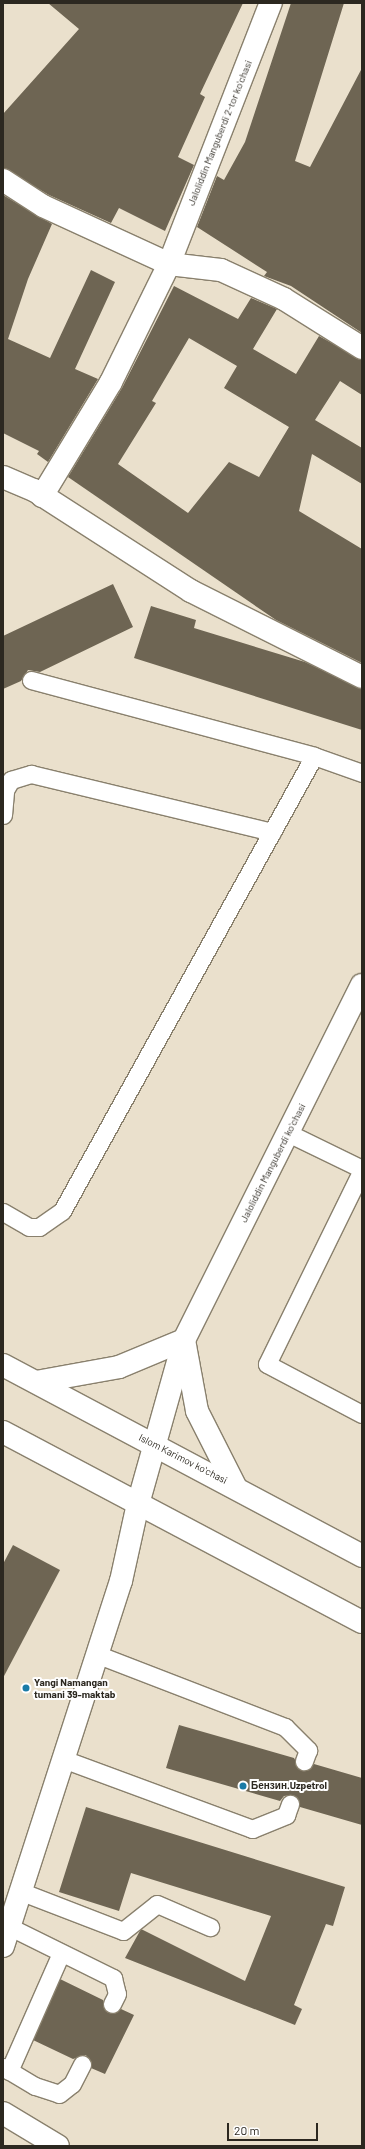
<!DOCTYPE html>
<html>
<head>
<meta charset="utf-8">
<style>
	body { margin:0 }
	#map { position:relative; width:365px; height:2149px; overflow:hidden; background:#eae0cc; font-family:Barlow,sans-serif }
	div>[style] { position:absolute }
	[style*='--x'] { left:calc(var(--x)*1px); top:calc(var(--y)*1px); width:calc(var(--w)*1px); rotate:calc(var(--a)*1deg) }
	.building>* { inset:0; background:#6e6553 }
	.roads { filter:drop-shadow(1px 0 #89806d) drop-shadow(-1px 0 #89806d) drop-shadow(0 1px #89806d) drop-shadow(0 -1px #89806d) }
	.service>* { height:17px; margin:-8.5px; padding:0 8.5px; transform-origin:8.5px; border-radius:8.5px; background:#fff }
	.minor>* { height:22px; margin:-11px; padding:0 11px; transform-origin:11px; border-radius:11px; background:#fff }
	.secondary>* { height:22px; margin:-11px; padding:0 11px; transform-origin:11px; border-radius:11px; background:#fff }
	.primary>* { height:22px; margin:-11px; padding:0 11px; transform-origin:11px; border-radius:11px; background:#fff }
	.dots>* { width:11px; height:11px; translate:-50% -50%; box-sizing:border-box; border:2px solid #fff; border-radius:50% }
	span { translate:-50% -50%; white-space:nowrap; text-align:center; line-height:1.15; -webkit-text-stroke:4px #fff; paint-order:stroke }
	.street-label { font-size:10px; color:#2c2820 }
	.poi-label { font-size:10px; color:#2c2820; font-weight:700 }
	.left { translate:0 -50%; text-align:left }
	.frame { position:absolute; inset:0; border:4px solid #2c2820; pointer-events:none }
	.scale { position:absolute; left:227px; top:2123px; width:91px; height:18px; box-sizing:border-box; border:2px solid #2c2820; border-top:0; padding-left:5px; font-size:12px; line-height:14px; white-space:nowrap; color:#2c2820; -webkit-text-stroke:3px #fff; paint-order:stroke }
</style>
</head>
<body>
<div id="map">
	<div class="building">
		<i style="clip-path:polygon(48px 3px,243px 3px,200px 94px,205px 97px,178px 157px,194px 165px,165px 231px,119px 208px,111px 223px,49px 195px,3px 168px,3px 114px,79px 29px)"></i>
		<i style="clip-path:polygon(291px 3px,344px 3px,295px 161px,310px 167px,362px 68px,362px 333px,291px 286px,264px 276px,267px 272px,197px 227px,217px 176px,224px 180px,245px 142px)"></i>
		<i style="clip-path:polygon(3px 195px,52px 224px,28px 279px,8px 339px,50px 358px,91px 270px,115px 282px,75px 369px,98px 379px,48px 462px,37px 454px,39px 451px,3px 433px)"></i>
		<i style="clip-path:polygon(evenodd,174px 286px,238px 319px,251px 298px,277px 309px,253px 349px,296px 374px,319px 336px,362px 360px,362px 395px,340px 381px,315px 420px,362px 448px,362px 484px,312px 454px,299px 511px,362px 549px,362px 663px,276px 620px,68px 477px,122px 388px,174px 286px,189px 338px,237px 366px,224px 388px,289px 427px,259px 477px,229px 462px,188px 513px,118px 464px,156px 403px,152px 401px,189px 338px)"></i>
		<i style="clip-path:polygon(113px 584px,133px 627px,40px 672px,28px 670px,21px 681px,3px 689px,3px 636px)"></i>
		<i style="clip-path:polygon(151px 606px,196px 620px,194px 628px,305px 662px,362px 689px,362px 730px,134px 658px)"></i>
		<i style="clip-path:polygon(13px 1545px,60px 1570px,3px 1678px,3px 1564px)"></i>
		<i style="clip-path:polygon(179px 1725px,294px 1758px,301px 1770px,310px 1769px,314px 1764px,362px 1778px,362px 1825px,300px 1807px,293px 1795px,284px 1796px,280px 1801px,166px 1768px)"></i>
		<i style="clip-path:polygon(86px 1807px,345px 1887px,333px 1926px,326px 1924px,294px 2005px,302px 2009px,295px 2025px,125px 1958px,141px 1929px,245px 1981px,271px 1916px,131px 1873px,119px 1911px,59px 1892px)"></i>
		<i style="clip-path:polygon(60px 1979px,103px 2000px,108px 2013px,121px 2009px,134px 2015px,105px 2074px,91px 2068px,86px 2055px,73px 2059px,33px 2040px)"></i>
	</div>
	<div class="roads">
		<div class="service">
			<i style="--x:31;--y:680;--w:293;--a:15"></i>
			<i style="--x:314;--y:756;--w:51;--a:19.5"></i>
			<i style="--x:3;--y:815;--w:25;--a:-85"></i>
			<i style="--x:5;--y:790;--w:12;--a:-59"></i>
			<i style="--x:11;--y:780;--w:21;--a:-17"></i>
			<i style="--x:31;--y:774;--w:248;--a:13.5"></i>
			<i style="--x:288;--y:1133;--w:82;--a:25.9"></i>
			<i style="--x:362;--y:1170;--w:216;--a:116.1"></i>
			<i style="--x:267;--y:1364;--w:107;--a:27.8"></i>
			<i style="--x:3;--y:1212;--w:30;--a:30"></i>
			<i style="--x:29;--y:1227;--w:10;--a:0"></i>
			<i style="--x:39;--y:1227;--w:28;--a:-35"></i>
			<i style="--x:62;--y:1211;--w:520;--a:-61.02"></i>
			<i style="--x:96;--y:1654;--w:203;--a:21.1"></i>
			<i style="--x:285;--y:1727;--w:33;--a:45"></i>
			<i style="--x:308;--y:1750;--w:12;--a:110"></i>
			<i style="--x:63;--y:1759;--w:202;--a:20.3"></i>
			<i style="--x:252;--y:1829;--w:37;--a:-22"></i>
			<i style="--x:286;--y:1815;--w:12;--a:-70"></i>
			<i style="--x:22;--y:1892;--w:108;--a:21.1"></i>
			<i style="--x:123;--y:1931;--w:43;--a:-38.5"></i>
			<i style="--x:157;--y:1904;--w:58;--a:23.5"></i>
			<i style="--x:12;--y:1928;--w:113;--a:26.3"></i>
			<i style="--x:113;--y:1978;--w:16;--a:76"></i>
			<i style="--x:117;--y:1994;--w:11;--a:117"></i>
			<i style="--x:3;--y:2067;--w:37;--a:31"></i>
			<i style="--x:35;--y:2086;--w:25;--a:18"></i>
			<i style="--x:59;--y:2094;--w:16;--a:-38"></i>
			<i style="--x:72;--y:2084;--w:22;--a:-63"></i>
			<i style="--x:9;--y:2071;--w:129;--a:-66.2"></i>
		</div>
		<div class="minor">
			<i style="--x:3;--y:180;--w:48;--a:33"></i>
			<i style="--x:43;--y:206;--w:139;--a:24.7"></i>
			<i style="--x:169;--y:264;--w:52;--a:6.6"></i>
			<i style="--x:221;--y:270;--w:69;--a:24.7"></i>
			<i style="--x:284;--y:299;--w:92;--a:32.1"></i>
			<i style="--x:3;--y:477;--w:34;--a:23"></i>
			<i style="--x:34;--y:490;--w:187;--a:32.8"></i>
			<i style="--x:191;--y:591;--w:191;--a:26.7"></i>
			<i style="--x:42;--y:496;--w:133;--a:-58.8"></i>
			<i style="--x:111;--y:382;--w:131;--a:-63.8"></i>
			<i style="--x:169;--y:264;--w:280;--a:-68.7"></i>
			<i style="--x:3;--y:1946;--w:384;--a:-72.1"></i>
			<i style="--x:121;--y:1581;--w:79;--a:-77.6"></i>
			<i style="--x:3;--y:2113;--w:64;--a:31"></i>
		</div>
		<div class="secondary">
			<i style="--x:138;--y:1504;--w:170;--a:-74.3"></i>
			<i style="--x:184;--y:1340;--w:397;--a:-63.4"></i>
		</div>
		<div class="primary">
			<i style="--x:3;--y:1365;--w:407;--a:28"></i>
			<i style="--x:36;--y:1382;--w:84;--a:-10.2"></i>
			<i style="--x:119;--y:1367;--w:70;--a:-22.6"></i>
			<i style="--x:184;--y:1340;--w:72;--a:79.6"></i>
			<i style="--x:197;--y:1411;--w:84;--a:63.1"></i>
			<i style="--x:3;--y:1432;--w:406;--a:27.9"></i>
		</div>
	</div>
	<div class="dots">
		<i style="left:26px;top:1688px;background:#1a7ba7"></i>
		<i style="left:243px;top:1786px;background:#1a7ba7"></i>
	</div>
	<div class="street-label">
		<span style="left:220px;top:133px;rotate:-68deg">Jaloliddin Manguberdi 2-tor koʻchasi</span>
		<span style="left:273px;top:1163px;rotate:-63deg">Jaloliddin Manguberdi koʻchasi</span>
		<span style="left:183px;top:1459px;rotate:27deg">Islom Karimov koʻchasi</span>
	</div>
	<div class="poi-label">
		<span class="left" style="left:34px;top:1688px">Yangi Namangan<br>tumani 39-maktab</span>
		<span class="left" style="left:251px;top:1786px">Бензин.Uzpetrol</span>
	</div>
	<div class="frame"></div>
	<div class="scale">20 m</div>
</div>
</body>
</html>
